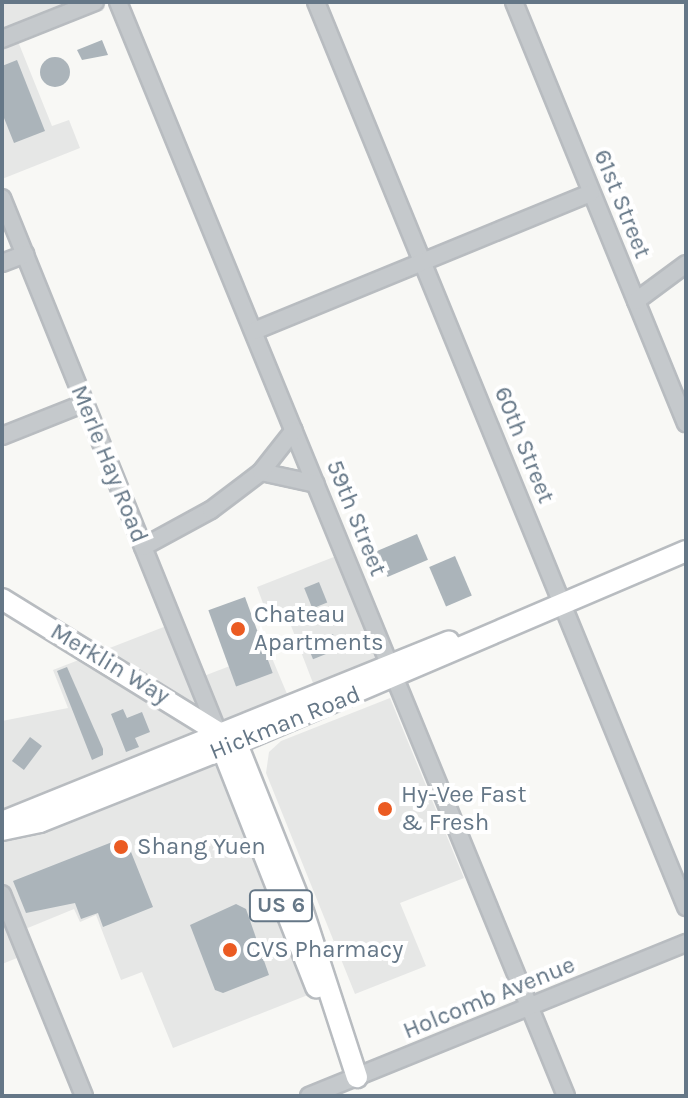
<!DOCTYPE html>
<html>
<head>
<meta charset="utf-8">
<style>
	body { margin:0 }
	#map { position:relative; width:688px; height:1098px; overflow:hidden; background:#f8f8f5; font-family:Karla,sans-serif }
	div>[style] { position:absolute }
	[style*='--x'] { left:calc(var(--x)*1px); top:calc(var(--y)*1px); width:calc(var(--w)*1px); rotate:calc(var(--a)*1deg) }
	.built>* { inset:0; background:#e6e7e6 }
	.building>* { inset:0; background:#abb4ba; transform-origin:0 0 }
	.round { border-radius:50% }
	.roads { filter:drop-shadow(2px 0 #b8bcc0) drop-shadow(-2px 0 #b8bcc0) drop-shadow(0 2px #b8bcc0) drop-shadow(0 -2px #b8bcc0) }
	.minor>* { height:16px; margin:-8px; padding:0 8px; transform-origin:8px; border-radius:8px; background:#c5c9cc }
	.major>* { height:20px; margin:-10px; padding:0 10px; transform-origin:10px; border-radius:10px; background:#fff }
	.dots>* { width:22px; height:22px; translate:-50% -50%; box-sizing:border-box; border:4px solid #fff; border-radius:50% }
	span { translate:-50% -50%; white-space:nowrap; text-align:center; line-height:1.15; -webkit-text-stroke:8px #fff; paint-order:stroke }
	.shield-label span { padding:2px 6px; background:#fff; border:2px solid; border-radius:6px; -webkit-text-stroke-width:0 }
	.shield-label { font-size:22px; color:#657787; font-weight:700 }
	.street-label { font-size:24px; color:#657787 }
	.poi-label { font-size:24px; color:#657787 }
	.left { translate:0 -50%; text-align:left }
	.frame { position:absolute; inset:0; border:4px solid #657787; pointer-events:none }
</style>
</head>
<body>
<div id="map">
	<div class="built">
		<i style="clip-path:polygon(2px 2px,95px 2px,15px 34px,52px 126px,69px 120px,80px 148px,2px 179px)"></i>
		<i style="clip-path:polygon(344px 553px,388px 662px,316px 691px,285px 610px,268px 617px,257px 587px)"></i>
		<i style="clip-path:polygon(174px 623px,196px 679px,269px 651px,290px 701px,2px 822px,2px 721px,68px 708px,53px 670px)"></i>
		<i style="clip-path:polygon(390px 698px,464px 878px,400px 903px,426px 966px,355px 994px,266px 773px,269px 752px,281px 741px)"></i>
		<i style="clip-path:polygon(218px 751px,318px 991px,173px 1048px,142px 972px,121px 980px,96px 915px,80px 922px,74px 909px,18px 932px,27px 954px,2px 964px,2px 830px)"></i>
	</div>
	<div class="building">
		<i style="clip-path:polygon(102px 40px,108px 55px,82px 60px,77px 50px)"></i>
		<i class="round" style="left:40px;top:57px;width:30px;height:30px"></i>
		<i style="clip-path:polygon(17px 60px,45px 131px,14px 143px,2px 113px,2px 66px)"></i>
		<i style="left:417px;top:534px;width:28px;height:44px;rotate:67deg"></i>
		<i style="left:455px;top:556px;width:43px;height:28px;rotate:67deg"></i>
		<i style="left:319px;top:582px;width:22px;height:16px;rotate:68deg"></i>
		<i style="left:245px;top:597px;width:81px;height:39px;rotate:70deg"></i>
		<i style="left:333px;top:634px;width:16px;height:28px;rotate:68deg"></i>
		<i style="clip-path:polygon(67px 667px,103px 749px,103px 755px,92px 760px,57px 671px)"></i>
		<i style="clip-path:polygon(123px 709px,127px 718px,142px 712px,150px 732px,135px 738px,139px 747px,126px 752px,111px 714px)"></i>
		<i style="left:30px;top:737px;width:15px;height:30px;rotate:37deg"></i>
		<i style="clip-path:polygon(125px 837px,153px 907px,103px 927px,98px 913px,81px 919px,75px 903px,26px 913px,13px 881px)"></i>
		<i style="clip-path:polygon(236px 904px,246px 909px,269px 975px,223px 993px,215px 990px,190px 925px)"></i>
	</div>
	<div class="roads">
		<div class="minor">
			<i style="--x:118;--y:2;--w:1182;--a:67.73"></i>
			<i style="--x:316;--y:2;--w:978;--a:67.76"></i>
			<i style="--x:514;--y:2;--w:455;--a:67.8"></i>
			<i style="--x:2;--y:39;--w:100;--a:-21.7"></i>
			<i style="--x:2;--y:198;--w:574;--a:67.99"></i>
			<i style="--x:2;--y:263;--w:25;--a:-21"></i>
			<i style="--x:636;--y:301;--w:62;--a:-36.5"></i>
			<i style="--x:254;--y:331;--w:364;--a:-22.3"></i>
			<i style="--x:2;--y:436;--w:89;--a:-21.7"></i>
			<i style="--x:261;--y:472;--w:56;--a:12.3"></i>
			<i style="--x:143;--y:547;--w:77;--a:-28.6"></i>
			<i style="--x:211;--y:510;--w:63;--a:-37.2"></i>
			<i style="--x:261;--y:472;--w:53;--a:-51.8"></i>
			<i style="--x:2;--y:894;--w:218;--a:67.9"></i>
			<i style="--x:309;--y:1096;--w:407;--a:-22.1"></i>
		</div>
		<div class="major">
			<i style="--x:2;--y:599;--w:276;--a:31.7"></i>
			<i style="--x:237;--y:744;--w:173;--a:68.3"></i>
			<i style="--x:301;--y:905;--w:181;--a:72"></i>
			<i style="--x:218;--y:738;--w:268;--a:68.5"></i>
			<i style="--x:2;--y:822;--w:482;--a:-22"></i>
			<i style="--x:2;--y:830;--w:39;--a:-12"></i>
			<i style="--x:40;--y:822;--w:192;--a:-21.7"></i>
			<i style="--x:218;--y:751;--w:509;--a:-23.14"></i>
		</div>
	</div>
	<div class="dots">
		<i style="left:238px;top:629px;background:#eb5b22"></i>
		<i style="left:385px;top:809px;background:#eb5b22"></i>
		<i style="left:121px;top:847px;background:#eb5b22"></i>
		<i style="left:230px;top:950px;background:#eb5b22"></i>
	</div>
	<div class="shield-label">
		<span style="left:281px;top:906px">US 6</span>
	</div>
	<div class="street-label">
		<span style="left:622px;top:204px;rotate:68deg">61st Street</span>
		<span style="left:524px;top:445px;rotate:68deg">60th Street</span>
		<span style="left:109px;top:464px;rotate:68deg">Merle Hay Road</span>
		<span style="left:356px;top:518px;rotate:68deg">59th Street</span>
		<span style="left:110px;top:664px;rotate:31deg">Merklin Way</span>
		<span style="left:285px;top:723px;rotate:-22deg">Hickman Road</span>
		<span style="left:489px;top:998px;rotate:-22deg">Holcomb Avenue</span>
	</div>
	<div class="poi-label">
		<span class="left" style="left:254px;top:629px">Chateau<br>Apartments</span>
		<span class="left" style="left:401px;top:809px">Hy-Vee Fast<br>&amp; Fresh</span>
		<span class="left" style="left:137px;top:847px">Shang Yuen</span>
		<span class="left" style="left:246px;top:950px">CVS Pharmacy</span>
	</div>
	<div class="frame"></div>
</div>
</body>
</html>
